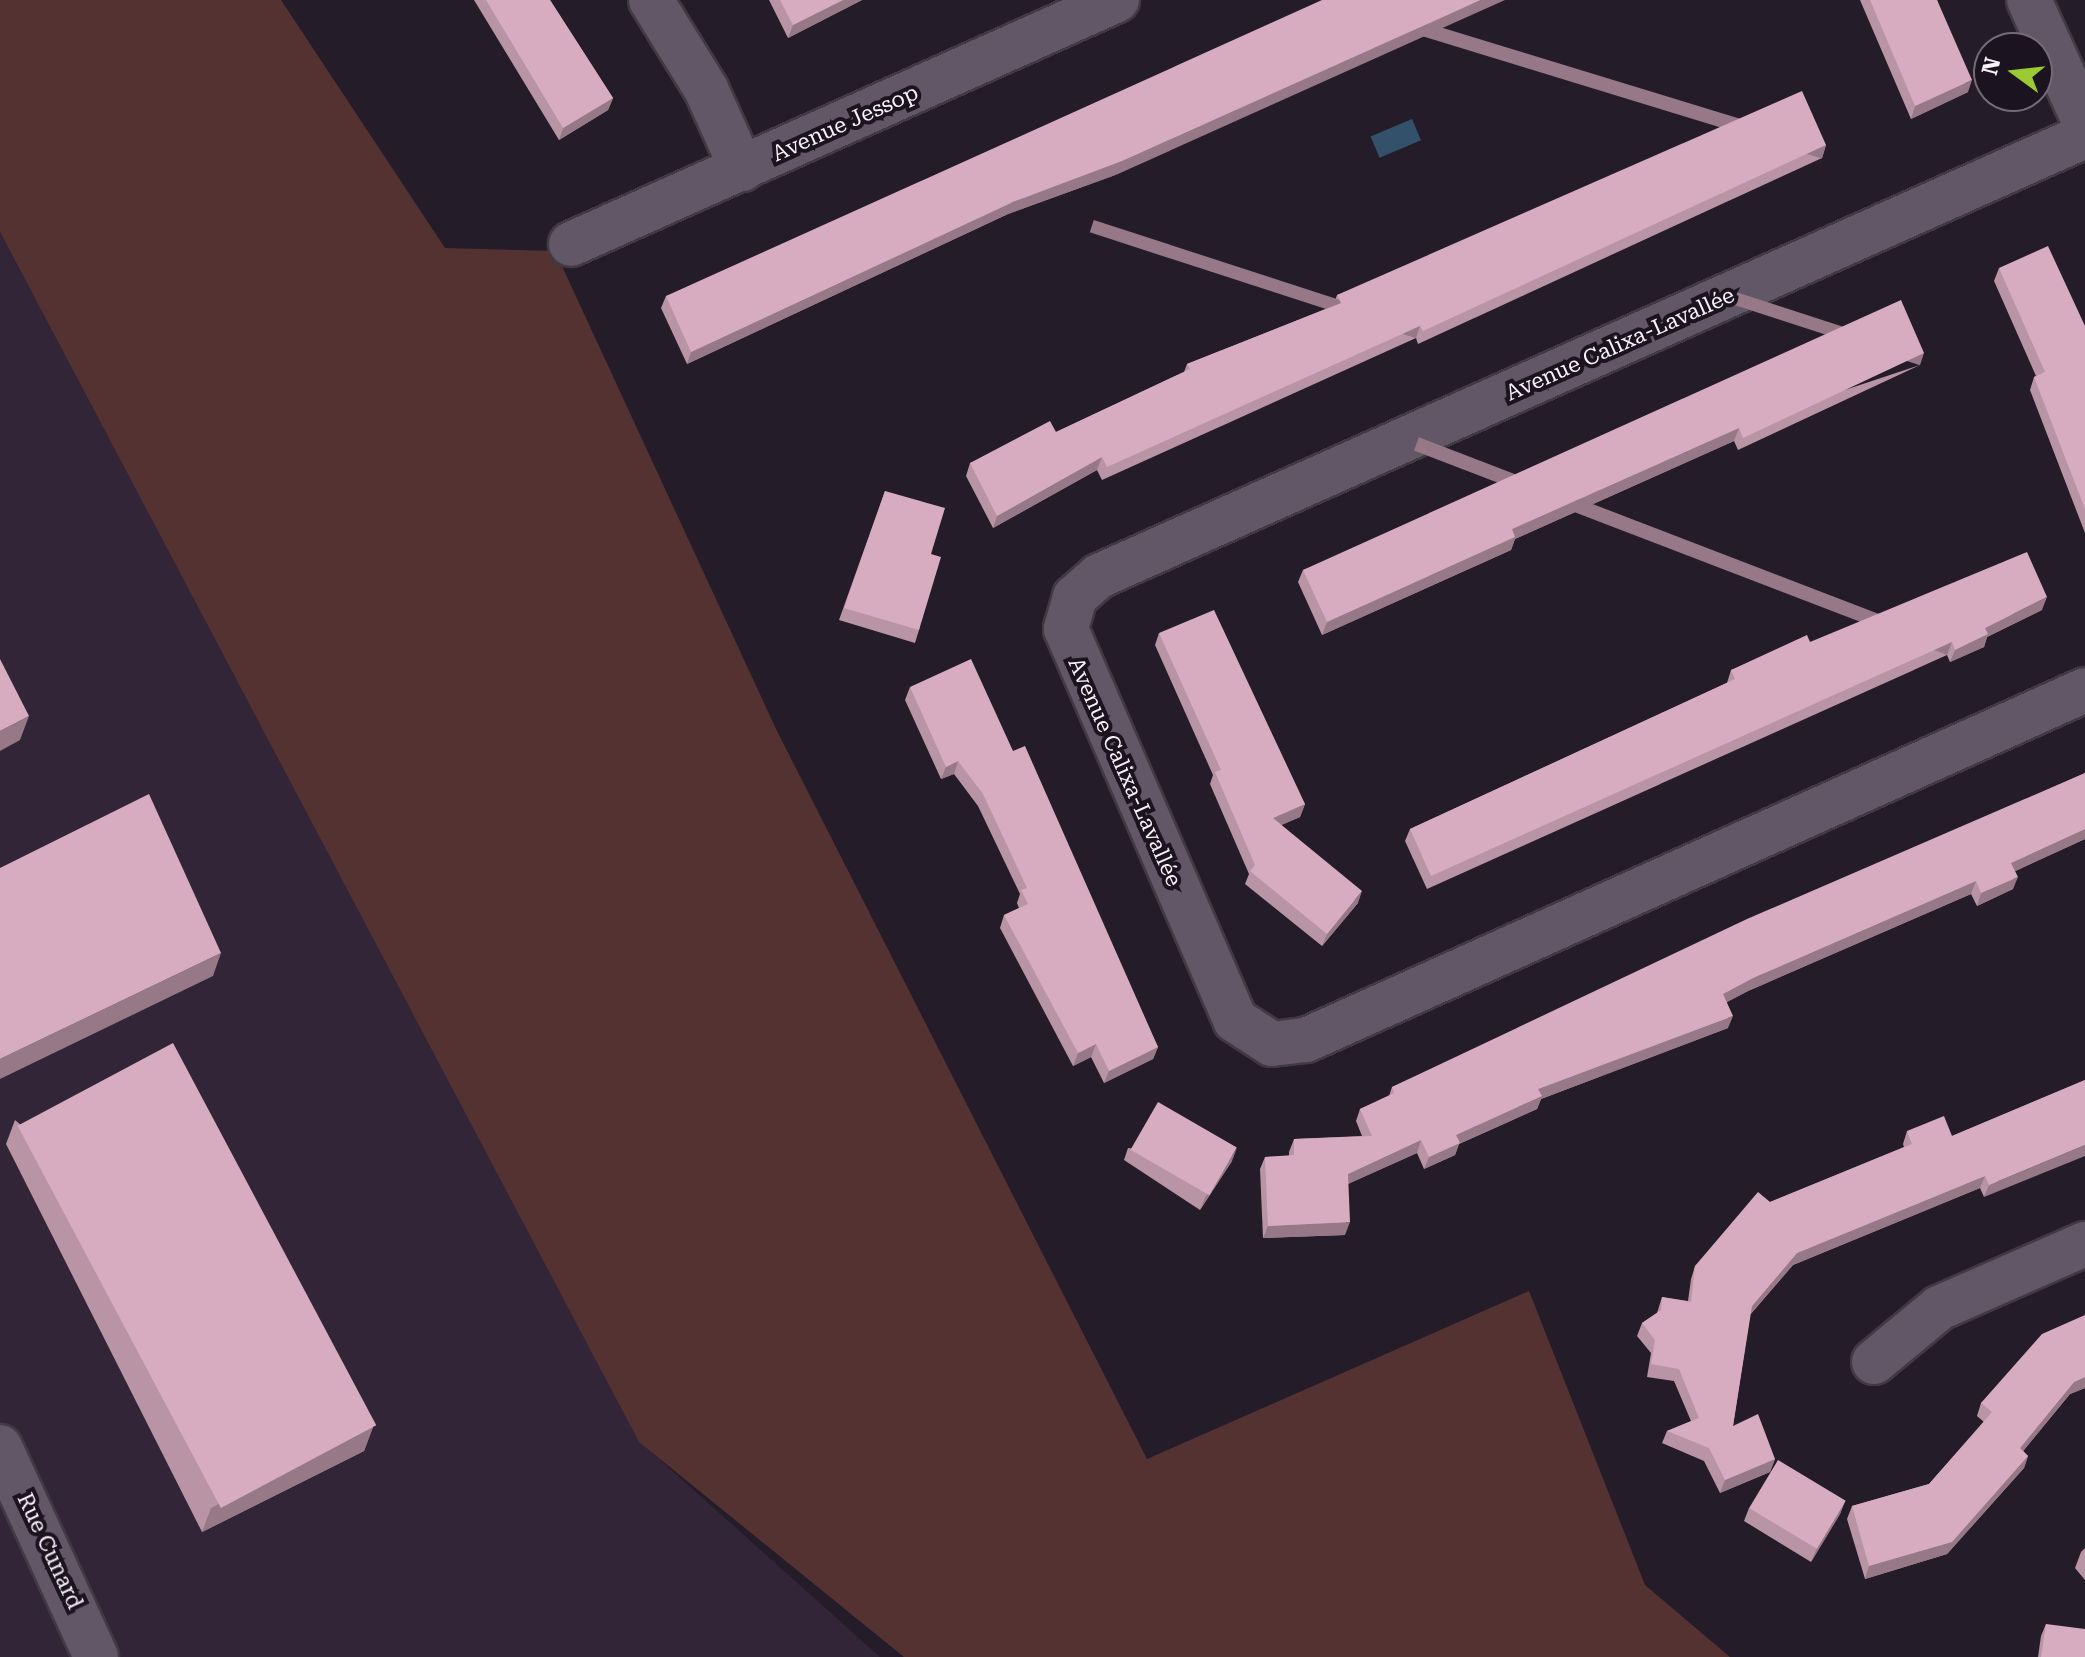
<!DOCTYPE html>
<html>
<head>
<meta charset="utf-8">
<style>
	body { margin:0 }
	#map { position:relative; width:2085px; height:1657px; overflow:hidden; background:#251c29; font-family:"Roboto Serif",serif }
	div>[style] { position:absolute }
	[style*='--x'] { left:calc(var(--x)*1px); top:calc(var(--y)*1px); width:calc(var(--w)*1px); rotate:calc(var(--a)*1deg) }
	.built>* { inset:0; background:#312537 }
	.green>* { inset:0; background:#543231 }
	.water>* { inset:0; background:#34516b; transform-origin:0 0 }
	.roads { filter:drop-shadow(2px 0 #413a44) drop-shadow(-2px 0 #413a44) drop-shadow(0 2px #413a44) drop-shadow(0 -2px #413a44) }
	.minor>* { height:44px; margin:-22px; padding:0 22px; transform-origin:22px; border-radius:22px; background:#615766 }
	.tertiary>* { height:44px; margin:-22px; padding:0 22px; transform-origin:22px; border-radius:22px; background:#615766 }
	.wall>* { inset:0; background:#b994a5 }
	.shaded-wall>* { inset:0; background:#967886; transform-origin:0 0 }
	.building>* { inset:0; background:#d7acc0; transform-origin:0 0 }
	span { translate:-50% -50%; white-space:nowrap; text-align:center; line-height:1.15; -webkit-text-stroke:8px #1b131f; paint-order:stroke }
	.street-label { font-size:22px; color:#f8f2fb }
	.north { position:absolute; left:1973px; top:32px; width:80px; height:80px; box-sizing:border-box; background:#1b131f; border:2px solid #736c77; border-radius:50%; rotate:285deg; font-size:22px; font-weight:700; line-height:32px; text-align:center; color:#f8f2fb }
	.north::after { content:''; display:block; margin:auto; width:28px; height:36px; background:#9bcb32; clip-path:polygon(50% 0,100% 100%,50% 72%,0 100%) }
</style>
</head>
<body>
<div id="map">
	<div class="built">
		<i style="clip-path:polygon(0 232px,639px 1441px,880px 1657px,0 1657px)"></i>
	</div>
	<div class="green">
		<i style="clip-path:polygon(0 0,281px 0,445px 248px,555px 251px,776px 729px,1147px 1459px,1529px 1291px,1645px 1585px,1730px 1657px,904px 1657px,639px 1442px,0 232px)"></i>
	</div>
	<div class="water">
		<i style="left:1412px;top:119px;width:23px;height:45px;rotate:67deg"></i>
	</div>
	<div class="roads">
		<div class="minor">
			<i style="--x:651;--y:0;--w:105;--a:58.3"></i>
			<i style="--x:706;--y:89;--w:88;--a:65.8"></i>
			<i style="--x:2029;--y:0;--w:135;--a:65.5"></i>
			<i style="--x:2085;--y:136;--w:1080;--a:155.95"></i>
			<i style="--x:1099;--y:576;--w:32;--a:139"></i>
			<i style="--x:1075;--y:597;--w:33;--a:106"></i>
			<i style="--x:1066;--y:629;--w:426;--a:66.6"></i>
			<i style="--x:1235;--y:1020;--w:44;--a:33"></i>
			<i style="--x:1272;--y:1044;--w:34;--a:-7"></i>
			<i style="--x:1306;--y:1040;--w:854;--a:-24.19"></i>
			<i style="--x:571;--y:244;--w:598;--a:-24.08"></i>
			<i style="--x:1874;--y:1362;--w:85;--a:-39.7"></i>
			<i style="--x:1939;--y:1308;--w:159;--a:-23.7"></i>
		</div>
		<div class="tertiary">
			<i style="--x:0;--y:1447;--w:231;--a:65.4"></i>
		</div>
	</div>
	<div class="wall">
		<i style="clip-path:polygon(474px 0,550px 0,613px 98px,608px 110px,559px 140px)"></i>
		<i style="clip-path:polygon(769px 0,862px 0,788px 38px)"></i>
		<i style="clip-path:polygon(1860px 0,1937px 0,1968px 92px,1911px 119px)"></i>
		<i style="clip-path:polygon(1826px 145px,1822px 158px,1418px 344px,1416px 338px,1102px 480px,1097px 470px,993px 528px,966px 476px,970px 463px,1056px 432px,1184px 372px,1187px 364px,1333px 306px,1337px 295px)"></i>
		<i style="clip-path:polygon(1118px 174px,1008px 214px,687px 364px,661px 308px,666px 296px)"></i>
		<i style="clip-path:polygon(1999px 268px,2085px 326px,2085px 533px,2030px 390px,2034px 377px,2036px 376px,1994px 281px)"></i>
		<i style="clip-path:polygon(1920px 365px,1738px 450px,1734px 441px,1515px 539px,1511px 550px,1322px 635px,1298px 582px,1303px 570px)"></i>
		<i style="clip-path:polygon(885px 491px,931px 554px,919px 630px,915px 643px,839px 620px)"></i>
		<i style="clip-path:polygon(2042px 610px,1987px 637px,1984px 647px,1950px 662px,1947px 655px,1427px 889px,1405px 841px,1410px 829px,1727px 683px,1731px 670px,1810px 642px)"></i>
		<i style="clip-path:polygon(1159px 633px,1305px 804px,1300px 817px,1281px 825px,1358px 903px,1322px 946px,1245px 884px,1249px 874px,1210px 784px,1213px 775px,1155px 645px)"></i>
		<i style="clip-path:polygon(910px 687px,1013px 751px,1158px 1047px,1153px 1059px,1104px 1083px,1091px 1057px,1073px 1066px,1000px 928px,1004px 915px,1019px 908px,1017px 903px,1020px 894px,978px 806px,954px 774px,941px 779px,905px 700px)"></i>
		<i style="clip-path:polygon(2085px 773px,2085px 839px,2015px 871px,2013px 889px,1977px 906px,1971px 894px,1748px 991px,1727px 1002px,1728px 1028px,1541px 1099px,1537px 1109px,1459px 1144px,1455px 1155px,1424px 1169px,1417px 1153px,1348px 1184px,1345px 1235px,1263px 1238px,1260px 1169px,1265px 1157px,1289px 1156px,1289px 1152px,1294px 1139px,1362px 1136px,1356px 1121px,1360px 1109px,1389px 1096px,1392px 1087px)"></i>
		<i style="clip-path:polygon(2085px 1080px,1984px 1197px,1980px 1188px,1793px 1265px,1750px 1315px,1733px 1426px,1775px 1459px,1770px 1472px,1720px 1493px,1704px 1461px,1662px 1443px,1667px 1431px,1691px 1421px,1674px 1381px,1647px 1377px,1651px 1353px,1637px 1336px,1642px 1323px,1657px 1313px,1662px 1297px,1688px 1301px,1691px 1279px,1695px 1266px,1770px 1202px,1904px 1147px,1903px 1144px,1907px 1131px,1952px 1136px)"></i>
		<i style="clip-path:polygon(15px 1120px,373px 1427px,364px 1451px,202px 1532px,6px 1144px)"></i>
		<i style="clip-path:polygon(1128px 1148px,1232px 1161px,1200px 1210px,1124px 1160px)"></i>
		<i style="clip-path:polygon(2085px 1315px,2085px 1388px,2070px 1394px,2023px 1451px,2028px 1456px,2024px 1468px,1947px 1554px,1865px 1579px,1847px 1519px,1852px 1506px,1929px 1484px,1984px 1422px,1977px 1416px,1981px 1403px)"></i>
		<i style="clip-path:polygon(1845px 1501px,1840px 1514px,1811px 1562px,1744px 1521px,1749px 1508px)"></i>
		<i style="clip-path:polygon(2085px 1548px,2085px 1580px,2075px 1568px,2081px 1552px)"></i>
		<i style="clip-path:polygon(2046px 1624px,2085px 1657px,2038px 1657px,2041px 1636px)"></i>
	</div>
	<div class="shaded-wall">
		<i style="clip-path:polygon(843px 0,862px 0,788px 38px,793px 25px)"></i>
		<i style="clip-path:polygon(1481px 0,1505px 0,1118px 174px,1008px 214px,687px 364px,691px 352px,1013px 202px)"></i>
		<i style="clip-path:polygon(1972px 80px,1968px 92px,1911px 119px,1915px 106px)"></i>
		<i style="clip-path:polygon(613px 98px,608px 110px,559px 140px,563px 128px)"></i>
		<i style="left:1826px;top:145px;width:14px;height:444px;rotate:107deg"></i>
		<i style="left:1420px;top:326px;width:13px;height:343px;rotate:108deg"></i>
		<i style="left:1924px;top:353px;width:13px;height:200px;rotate:108deg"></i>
		<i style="clip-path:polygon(1739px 428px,1734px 441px,1515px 539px,1511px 550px,1322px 635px,1327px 622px,1512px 529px)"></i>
		<i style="clip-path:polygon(1102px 457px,1097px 470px,993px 528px,997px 516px)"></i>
		<i style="clip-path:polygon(2047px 597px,2042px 610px,1987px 637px,1984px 647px,1950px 662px,1955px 650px,1985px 628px)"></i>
		<i style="left:1952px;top:642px;width:14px;height:571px;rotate:111deg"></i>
		<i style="clip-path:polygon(29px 716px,20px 740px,0 751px,0 731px)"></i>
		<i style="clip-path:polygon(958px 761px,954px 774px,941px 779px,946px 767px)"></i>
		<i style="clip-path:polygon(1305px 804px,1300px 817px,1268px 831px,1273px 818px)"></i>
		<i style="clip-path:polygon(2085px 829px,2085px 839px,2007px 875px,2011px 863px)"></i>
		<i style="clip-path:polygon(2018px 877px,2013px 889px,1977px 906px,1981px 893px)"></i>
		<i style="clip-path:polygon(1976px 881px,1971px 894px,1748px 991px,1719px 1006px,1723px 994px,1753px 978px)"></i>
		<i style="clip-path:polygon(1362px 891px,1358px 903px,1322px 946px,1327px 934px)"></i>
		<i style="clip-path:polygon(221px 953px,213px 976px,0 1079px,0 1059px)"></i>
		<i style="clip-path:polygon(1733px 1016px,1728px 1028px,1541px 1099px,1537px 1109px,1459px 1144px,1455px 1155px,1424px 1169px,1429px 1157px,1456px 1135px,1538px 1089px)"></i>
		<i style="clip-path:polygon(1096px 1044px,1091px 1057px,1073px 1066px,1078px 1053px)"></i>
		<i style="clip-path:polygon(1158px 1047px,1153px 1059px,1104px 1083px,1109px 1071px)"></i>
		<i style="clip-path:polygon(1421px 1140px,1417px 1153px,1343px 1186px,1348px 1174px)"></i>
		<i style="clip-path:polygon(2085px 1145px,2085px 1156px,1984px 1197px,1989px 1185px)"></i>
		<i style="clip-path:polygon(1237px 1148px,1232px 1161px,1200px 1210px,1205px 1198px)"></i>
		<i style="clip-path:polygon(1985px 1176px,1980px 1188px,1793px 1265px,1747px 1318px,1752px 1306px,1797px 1253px)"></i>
		<i style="clip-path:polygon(1350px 1222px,1345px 1235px,1263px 1238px,1268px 1226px)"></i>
		<i style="clip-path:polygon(2085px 1377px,2085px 1388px,2070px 1394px,2015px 1461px,2020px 1448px,2074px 1382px)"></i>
		<i style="clip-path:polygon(373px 1427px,364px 1451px,202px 1532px,211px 1508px)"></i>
		<i style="clip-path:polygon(2028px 1456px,2024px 1468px,1947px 1554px,1865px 1579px,1869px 1566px)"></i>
		<i style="clip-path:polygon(1775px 1459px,1770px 1472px,1720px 1493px,1725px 1480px)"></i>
		<i style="clip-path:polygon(1845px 1501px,1840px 1514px,1811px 1562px,1816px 1550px)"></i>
	</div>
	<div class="building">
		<i style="clip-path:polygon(486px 0,550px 0,613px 98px,563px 128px)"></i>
		<i style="clip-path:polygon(780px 0,843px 0,793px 25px)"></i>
		<i style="clip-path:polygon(1322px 0,1481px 0,1122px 161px,1013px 202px,691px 352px,666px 296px)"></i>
		<i style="clip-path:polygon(1870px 0,1937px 0,1972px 80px,1915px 106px)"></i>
		<i style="clip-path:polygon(1802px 91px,1826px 145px,1423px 331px,1420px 326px,1107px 467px,1102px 457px,997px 516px,970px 463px,1050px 421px,1056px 432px,1190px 369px,1187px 364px,1341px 303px,1337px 295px)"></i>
		<i style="clip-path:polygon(2048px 246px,2085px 326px,2085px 509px,2034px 377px,2045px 372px,1999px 268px)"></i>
		<i style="clip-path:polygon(1901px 300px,1924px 353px,1743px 438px,1739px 428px,1512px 529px,1515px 537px,1327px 622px,1303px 570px)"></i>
		<i style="clip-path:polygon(885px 491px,945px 508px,931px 554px,941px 557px,919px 630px,844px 608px)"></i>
		<i style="clip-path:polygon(2027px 552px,2047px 597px,1985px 628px,1988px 634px,1955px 650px,1952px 642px,1431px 876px,1410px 829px,1735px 679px,1731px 670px,1807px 635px,1810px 642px)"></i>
		<i style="clip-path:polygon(1214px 610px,1305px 804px,1273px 818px,1362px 891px,1327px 934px,1250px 871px,1255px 865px,1215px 772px,1221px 770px,1159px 633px)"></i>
		<i style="clip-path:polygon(0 659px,29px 716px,0 731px)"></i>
		<i style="clip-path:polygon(971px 659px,1013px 751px,1025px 746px,1158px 1047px,1109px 1071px,1096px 1044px,1078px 1053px,1004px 915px,1028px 904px,1021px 890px,1027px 888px,983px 794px,958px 761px,946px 767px,910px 687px)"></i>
		<i style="clip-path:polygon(2085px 773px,2085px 829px,2011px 863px,2018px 877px,1981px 893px,1976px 881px,1753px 978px,1723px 994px,1733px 1016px,1538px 1089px,1542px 1096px,1456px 1135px,1460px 1143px,1429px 1157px,1421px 1140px,1348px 1174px,1350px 1222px,1268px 1226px,1265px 1157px,1294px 1155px,1294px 1139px,1372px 1136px,1360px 1109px,1394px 1093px,1392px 1087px,1747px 919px)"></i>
		<i style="clip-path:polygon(149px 794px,221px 953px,0 1059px,0 868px)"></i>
		<i style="left:173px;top:1043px;width:433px;height:176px;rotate:62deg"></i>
		<i style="clip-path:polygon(2085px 1080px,2085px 1145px,1989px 1185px,1985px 1176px,1797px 1253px,1752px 1306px,1733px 1426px,1758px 1414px,1775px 1459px,1725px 1480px,1709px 1448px,1667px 1431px,1699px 1418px,1679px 1369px,1651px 1364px,1655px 1340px,1642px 1323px,1661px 1310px,1662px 1297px,1691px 1302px,1695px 1266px,1758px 1192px,1770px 1202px,1912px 1144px,1907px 1131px,1944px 1116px,1952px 1136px)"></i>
		<i style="left:1158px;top:1102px;width:91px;height:55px;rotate:30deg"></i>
		<i style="clip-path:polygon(2085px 1315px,2085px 1377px,2074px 1382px,2020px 1448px,2028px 1456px,1952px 1542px,1869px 1566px,1852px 1506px,1929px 1484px,1992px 1412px,1981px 1403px,2042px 1334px)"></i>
		<i style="left:1778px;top:1460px;width:79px;height:56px;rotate:31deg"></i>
		<i style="clip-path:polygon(2046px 1624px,2085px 1629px,2085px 1657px,2041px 1657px)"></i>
	</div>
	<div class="street-label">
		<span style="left:845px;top:123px;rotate:-24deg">Avenue Jessop</span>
		<span style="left:1620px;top:344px;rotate:-24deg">Avenue Calixa-Lavallée</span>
		<span style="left:1125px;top:772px;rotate:66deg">Avenue Calixa-Lavallée</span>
		<span style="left:50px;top:1551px;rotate:65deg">Rue Cunard</span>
	</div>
	<div class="north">N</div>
</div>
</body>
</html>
